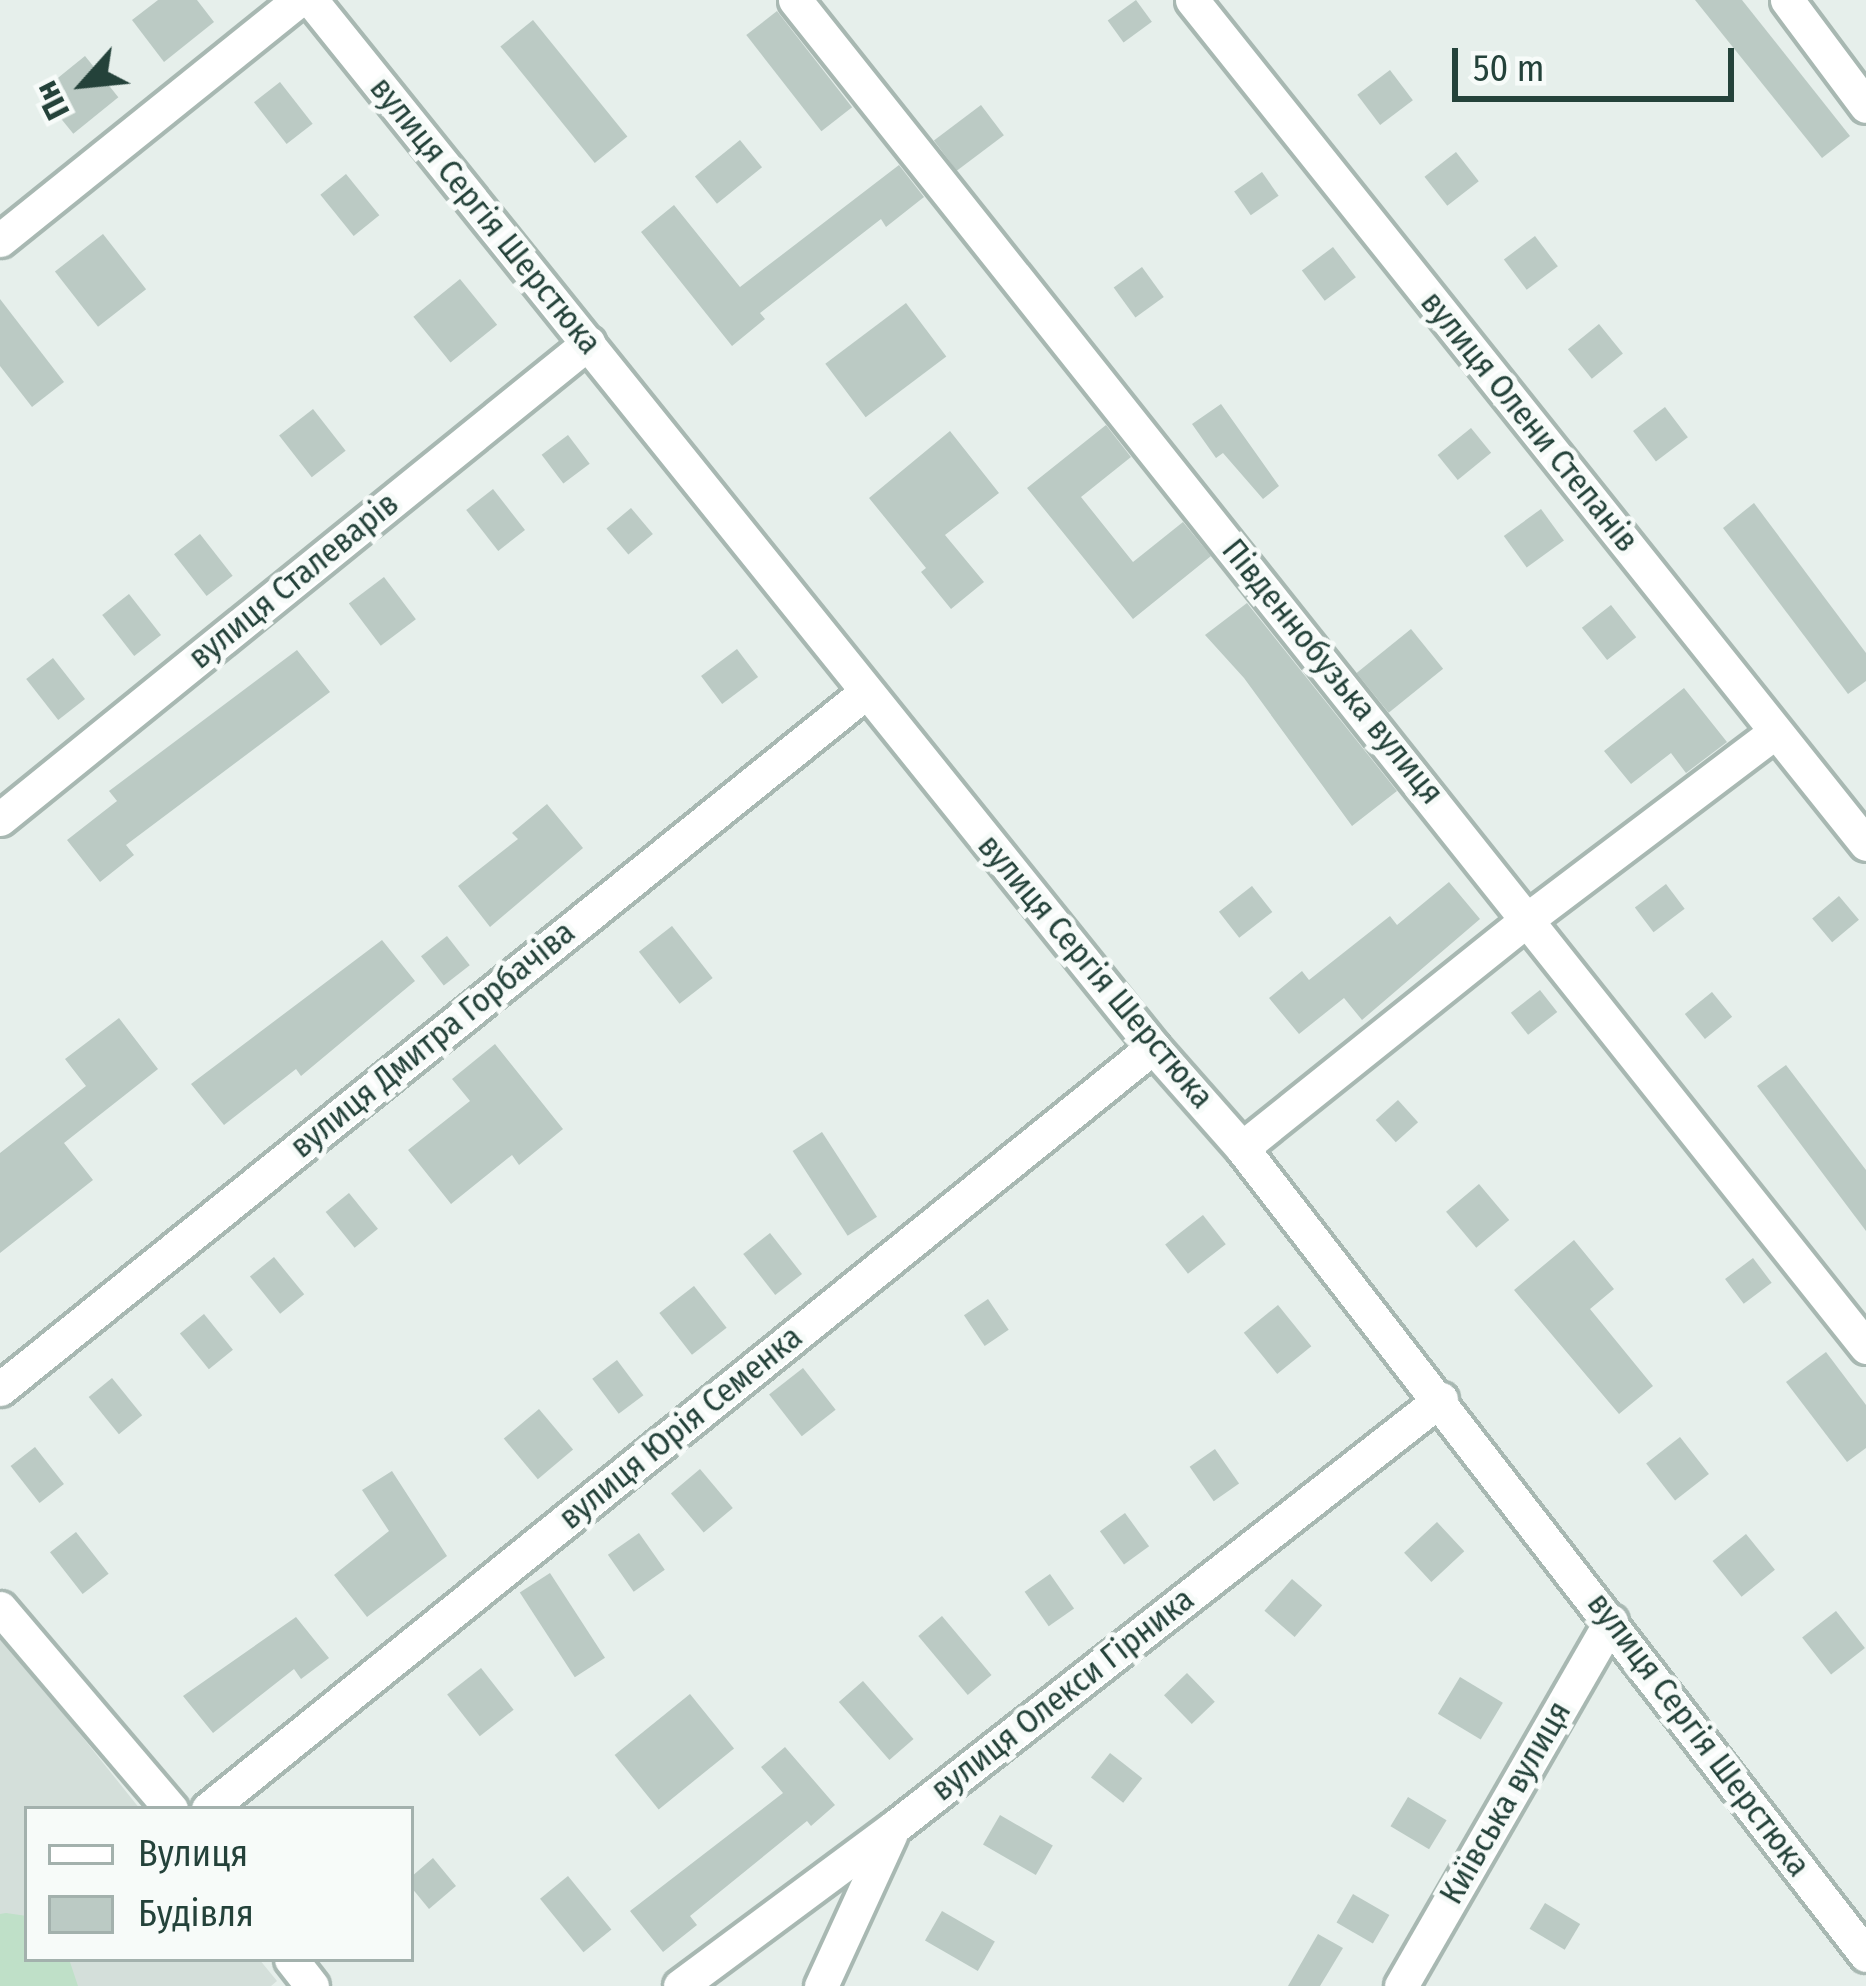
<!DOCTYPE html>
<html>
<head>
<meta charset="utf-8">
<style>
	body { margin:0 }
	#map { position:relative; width:1866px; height:1986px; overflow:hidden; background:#e6efeb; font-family:"Fira Sans Condensed",sans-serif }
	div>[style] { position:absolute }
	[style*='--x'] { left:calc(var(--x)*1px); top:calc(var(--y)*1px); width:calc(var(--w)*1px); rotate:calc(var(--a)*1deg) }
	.built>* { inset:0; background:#d4dfda }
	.green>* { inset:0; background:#bfe0c8 }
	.building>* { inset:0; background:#bbcac4; transform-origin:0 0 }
	.roads { filter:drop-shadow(3px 0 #a8b8b2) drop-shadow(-3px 0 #a8b8b2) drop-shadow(0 3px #a8b8b2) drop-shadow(0 -3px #a8b8b2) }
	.minor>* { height:33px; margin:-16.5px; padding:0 16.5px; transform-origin:16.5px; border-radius:16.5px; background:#fff }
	span { translate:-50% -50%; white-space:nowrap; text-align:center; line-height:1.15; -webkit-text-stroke:10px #f7fbf9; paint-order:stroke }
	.street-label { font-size:33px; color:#24423a }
	.legend { position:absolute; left:24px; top:1806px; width:390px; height:156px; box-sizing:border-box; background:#f7fbf9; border:3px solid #a3b1ad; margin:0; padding:15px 21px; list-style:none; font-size:36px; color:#24423a }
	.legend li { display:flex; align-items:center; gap:24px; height:60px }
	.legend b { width:60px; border:3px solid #a3b1ad }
	.north { position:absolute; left:24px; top:24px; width:120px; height:120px; -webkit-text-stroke:9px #f7fbf9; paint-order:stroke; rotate:243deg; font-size:33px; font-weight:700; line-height:48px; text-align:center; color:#24423a }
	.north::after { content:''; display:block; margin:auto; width:42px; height:54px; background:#24423a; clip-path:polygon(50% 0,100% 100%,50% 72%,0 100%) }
	.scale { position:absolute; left:1452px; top:48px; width:282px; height:54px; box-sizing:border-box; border:6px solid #24423a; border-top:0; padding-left:15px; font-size:36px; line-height:42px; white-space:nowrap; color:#24423a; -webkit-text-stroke:9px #f7fbf9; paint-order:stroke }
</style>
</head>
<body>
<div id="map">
	<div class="built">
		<i style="clip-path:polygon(0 1634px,140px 1809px,27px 1809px,27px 1959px,259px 1959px,277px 1981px,271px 1986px,0 1986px)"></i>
	</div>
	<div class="green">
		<i style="clip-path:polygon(6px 1913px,27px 1916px,27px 1959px,69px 1959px,78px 1986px,0 1986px,0 1914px)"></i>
	</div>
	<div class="building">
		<i style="clip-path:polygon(158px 0,197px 0,214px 22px,164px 62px,132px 20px)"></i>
		<i style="left:1136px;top:0;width:27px;height:35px;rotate:54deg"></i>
		<i style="clip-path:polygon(1695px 0,1742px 0,1850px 136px,1822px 158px)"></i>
		<i style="left:777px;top:11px;width:122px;height:39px;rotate:52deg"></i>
		<i style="left:533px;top:20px;width:150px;height:42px;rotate:51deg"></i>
		<i style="left:85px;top:56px;width:53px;height:58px;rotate:51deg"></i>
		<i style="left:1390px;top:70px;width:38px;height:41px;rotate:53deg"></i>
		<i style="left:280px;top:82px;width:53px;height:33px;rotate:52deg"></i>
		<i style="left:981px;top:105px;width:38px;height:59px;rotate:53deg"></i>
		<i style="left:740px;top:140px;width:35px;height:58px;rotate:51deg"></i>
		<i style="left:1456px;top:152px;width:37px;height:40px;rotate:52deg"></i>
		<i style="clip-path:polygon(899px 165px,924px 197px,886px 227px,881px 219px,760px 313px,765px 319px,732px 346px,641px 232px,674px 205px,740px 287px)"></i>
		<i style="left:1262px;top:172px;width:29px;height:34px;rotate:55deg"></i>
		<i style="left:346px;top:174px;width:53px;height:33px;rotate:51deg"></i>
		<i style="left:103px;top:234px;width:70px;height:61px;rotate:52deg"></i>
		<i style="left:1535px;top:236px;width:38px;height:39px;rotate:53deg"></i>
		<i style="left:1333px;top:247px;width:38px;height:39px;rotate:53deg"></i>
		<i style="left:1142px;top:267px;width:37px;height:35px;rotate:54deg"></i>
		<i style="left:460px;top:279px;width:59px;height:60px;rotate:51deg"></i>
		<i style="clip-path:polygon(0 299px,64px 382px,32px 407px,0 366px)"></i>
		<i style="left:906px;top:303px;width:67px;height:101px;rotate:53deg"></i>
		<i style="left:1599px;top:324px;width:38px;height:40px;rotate:51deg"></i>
		<i style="clip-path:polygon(1221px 404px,1279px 486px,1263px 499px,1223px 453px,1216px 458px,1192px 424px)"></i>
		<i style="left:1665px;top:407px;width:38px;height:40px;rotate:53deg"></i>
		<i style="left:313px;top:409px;width:53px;height:43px;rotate:52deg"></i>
		<i style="clip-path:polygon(1106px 425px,1131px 457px,1081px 497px,1133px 562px,1183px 522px,1211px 556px,1133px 619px,1027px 488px)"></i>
		<i style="left:1471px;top:428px;width:32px;height:43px;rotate:51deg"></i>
		<i style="clip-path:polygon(950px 431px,999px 493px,945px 535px,984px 582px,951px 609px,921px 572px,926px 568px,869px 498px)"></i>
		<i style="left:568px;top:435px;width:36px;height:33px;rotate:53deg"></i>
		<i style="left:493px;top:489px;width:52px;height:34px;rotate:52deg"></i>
		<i style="clip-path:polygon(1754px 503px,1866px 653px,1866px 681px,1848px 694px,1723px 528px)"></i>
		<i style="left:631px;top:508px;width:34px;height:32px;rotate:50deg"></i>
		<i style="left:1541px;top:509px;width:39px;height:46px;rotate:54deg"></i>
		<i style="left:200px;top:534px;width:53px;height:33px;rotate:52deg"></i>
		<i style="left:384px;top:577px;width:53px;height:44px;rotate:53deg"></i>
		<i style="left:129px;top:594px;width:52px;height:34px;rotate:52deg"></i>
		<i style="clip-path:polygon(1247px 603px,1397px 791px,1352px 826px,1244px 678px,1205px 635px)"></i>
		<i style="left:1611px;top:605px;width:41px;height:37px;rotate:52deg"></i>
		<i style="left:1411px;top:629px;width:51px;height:70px;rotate:51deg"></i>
		<i style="left:737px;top:649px;width:35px;height:45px;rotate:53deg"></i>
		<i style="clip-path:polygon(297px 650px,330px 692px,126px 845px,134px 855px,100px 882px,67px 840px,117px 801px,109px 791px)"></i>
		<i style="left:53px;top:658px;width:52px;height:34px;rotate:52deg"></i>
		<i style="clip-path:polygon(1684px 688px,1727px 742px,1686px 773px,1671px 753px,1631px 784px,1604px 751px)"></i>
		<i style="clip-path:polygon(547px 804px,583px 848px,490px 927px,458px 886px,518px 839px,512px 833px)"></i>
		<i style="clip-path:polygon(1449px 882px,1480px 919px,1362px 1020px,1344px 998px,1299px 1034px,1269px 998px,1302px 971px,1309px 980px,1390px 916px,1397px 925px)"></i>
		<i style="left:1666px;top:884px;width:31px;height:39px;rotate:53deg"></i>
		<i style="left:1252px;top:886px;width:33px;height:42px;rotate:52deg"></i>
		<i style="left:1839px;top:896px;width:31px;height:35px;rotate:50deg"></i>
		<i style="left:672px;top:926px;width:66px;height:42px;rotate:52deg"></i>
		<i style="left:447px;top:936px;width:37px;height:33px;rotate:52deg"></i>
		<i style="clip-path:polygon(382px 940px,415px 981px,301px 1076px,296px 1069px,224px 1125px,191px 1084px)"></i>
		<i style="left:1540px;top:990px;width:28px;height:37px;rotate:52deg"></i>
		<i style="left:1712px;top:992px;width:32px;height:35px;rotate:51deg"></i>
		<i style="clip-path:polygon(119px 1018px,158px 1069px,64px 1143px,93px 1180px,0 1253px,0 1153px,86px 1086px,65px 1059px)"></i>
		<i style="clip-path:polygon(495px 1044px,563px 1129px,519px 1165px,512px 1155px,451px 1204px,408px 1150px,470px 1101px,452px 1079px)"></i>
		<i style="clip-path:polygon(1786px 1065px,1866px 1170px,1866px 1231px,1757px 1086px)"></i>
		<i style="left:1398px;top:1100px;width:30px;height:30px;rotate:48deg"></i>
		<i style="left:822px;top:1132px;width:101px;height:35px;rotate:57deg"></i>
		<i style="left:1479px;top:1184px;width:47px;height:43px;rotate:50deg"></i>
		<i style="left:349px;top:1193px;width:46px;height:30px;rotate:51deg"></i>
		<i style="left:1203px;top:1215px;width:37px;height:48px;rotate:52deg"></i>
		<i style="left:770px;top:1233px;width:52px;height:34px;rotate:52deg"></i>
		<i style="clip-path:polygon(1574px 1240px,1614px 1289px,1590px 1309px,1653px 1386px,1619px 1414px,1514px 1290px)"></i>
		<i style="left:274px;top:1257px;width:48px;height:31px;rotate:51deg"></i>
		<i style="left:1753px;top:1258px;width:31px;height:35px;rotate:53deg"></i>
		<i style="left:694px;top:1286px;width:53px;height:44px;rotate:52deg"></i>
		<i style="left:988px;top:1299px;width:37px;height:29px;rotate:56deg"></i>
		<i style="left:1278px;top:1305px;width:53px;height:44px;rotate:51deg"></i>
		<i style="left:204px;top:1314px;width:46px;height:31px;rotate:51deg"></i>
		<i style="clip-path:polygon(1826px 1352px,1866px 1405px,1866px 1448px,1847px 1462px,1786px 1382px)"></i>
		<i style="left:617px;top:1360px;width:44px;height:31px;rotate:53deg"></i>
		<i style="left:803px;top:1368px;width:53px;height:43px;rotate:52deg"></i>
		<i style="left:112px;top:1378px;width:48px;height:30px;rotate:51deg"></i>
		<i style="left:539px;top:1409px;width:53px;height:46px;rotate:50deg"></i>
		<i style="left:1680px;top:1437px;width:47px;height:43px;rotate:52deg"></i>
		<i style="left:35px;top:1447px;width:47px;height:31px;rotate:52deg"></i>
		<i style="left:1215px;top:1449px;width:42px;height:31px;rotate:55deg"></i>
		<i style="left:700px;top:1469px;width:51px;height:38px;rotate:50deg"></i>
		<i style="clip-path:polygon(392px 1471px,447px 1556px,367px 1617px,334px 1575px,389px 1531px,362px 1490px)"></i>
		<i style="left:1125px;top:1513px;width:41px;height:31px;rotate:54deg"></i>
		<i style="left:1437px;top:1522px;width:40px;height:45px;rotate:47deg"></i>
		<i style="left:76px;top:1532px;width:53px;height:33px;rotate:52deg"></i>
		<i style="left:639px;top:1533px;width:45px;height:38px;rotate:55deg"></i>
		<i style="left:1746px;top:1534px;width:46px;height:43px;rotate:51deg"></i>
		<i style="left:550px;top:1573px;width:101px;height:36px;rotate:57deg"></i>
		<i style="left:1050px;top:1574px;width:42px;height:31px;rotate:55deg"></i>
		<i style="left:1292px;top:1579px;width:40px;height:42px;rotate:41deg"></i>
		<i style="left:1836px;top:1611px;width:47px;height:43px;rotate:52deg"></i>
		<i style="left:942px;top:1616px;width:77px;height:31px;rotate:50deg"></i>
		<i style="clip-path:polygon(296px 1617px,329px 1658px,301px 1679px,294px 1669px,213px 1733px,183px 1696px)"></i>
		<i style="left:481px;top:1668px;width:53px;height:43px;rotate:52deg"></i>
		<i style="left:1187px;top:1673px;width:40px;height:32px;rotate:46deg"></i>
		<i style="left:1460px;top:1677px;width:50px;height:43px;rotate:31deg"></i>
		<i style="left:863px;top:1681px;width:77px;height:32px;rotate:49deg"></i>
		<i style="left:690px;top:1694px;width:70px;height:97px;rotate:51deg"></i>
		<i style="clip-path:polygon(785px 1747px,835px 1805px,811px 1826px,807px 1821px,690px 1916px,697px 1925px,663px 1952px,630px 1911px,783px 1793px,761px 1767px)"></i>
		<i style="left:1110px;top:1753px;width:41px;height:31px;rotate:38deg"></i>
		<i style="left:1408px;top:1797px;width:45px;height:34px;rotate:31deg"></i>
		<i style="left:1000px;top:1815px;width:61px;height:34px;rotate:30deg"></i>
		<i style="clip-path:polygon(433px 1858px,456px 1886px,429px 1909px,411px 1887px,411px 1877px)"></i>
		<i style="left:568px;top:1876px;width:69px;height:36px;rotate:51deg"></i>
		<i style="left:1353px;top:1894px;width:42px;height:33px;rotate:30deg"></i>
		<i style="left:1545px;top:1903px;width:41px;height:30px;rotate:31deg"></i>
		<i style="left:942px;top:1911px;width:61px;height:34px;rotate:30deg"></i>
		<i style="clip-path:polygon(1318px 1934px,1343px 1948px,1320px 1986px,1288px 1986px)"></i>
	</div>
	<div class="roads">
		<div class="minor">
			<i style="--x:311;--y:0;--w:1344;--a:51.19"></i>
			<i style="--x:1153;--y:1047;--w:135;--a:48.6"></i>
			<i style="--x:1242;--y:1148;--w:1020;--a:52.29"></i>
			<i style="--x:795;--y:0;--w:1721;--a:51.51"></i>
			<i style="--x:1192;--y:0;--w:1080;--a:51.39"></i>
			<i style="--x:1787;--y:0;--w:132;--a:53.3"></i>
			<i style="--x:0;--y:240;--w:383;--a:-38.8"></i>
			<i style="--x:0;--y:819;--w:757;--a:-38.99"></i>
			<i style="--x:1242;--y:1148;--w:368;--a:-38.7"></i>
			<i style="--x:1529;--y:918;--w:307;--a:-37.1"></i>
			<i style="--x:0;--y:1389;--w:1112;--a:-38.83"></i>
			<i style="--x:0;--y:1608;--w:264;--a:49.6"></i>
			<i style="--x:208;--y:1809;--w:1214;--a:-38.88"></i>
			<i style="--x:291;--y:1959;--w:34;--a:52"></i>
			<i style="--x:680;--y:1986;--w:265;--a:-36.6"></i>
			<i style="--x:893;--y:1828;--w:696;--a:-38.06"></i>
			<i style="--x:821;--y:1986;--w:166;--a:-65.4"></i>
			<i style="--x:1401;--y:1986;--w:421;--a:-60.1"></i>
		</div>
	</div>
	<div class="street-label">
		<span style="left:485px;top:216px;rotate:51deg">вулиця Сергія Шерстюка</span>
		<span style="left:1529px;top:422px;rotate:51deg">вулиця Олени Степанів</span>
		<span style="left:294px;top:581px;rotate:-39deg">вулиця Сталеварів</span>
		<span style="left:1332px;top:672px;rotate:51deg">Південнобузька вулиця</span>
		<span style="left:1095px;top:972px;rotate:50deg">вулиця Сергія Шерстюка</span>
		<span style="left:433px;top:1040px;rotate:-39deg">вулиця Дмитра Горбачіва</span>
		<span style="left:681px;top:1428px;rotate:-39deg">вулиця Юрія Семенка</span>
		<span style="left:1063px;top:1695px;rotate:-38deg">вулиця Олекси Гірника</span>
		<span style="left:1698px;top:1735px;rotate:53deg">вулиця Сергія Шерстюка</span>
		<span style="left:1506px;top:1803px;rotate:-60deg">Київська вулиця</span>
	</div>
	<ul class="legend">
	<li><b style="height:15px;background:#fff"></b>Вулиця</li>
	<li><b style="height:33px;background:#bbcac4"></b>Будівля</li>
	</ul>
	<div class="north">Пн</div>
	<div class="scale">50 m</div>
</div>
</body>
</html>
